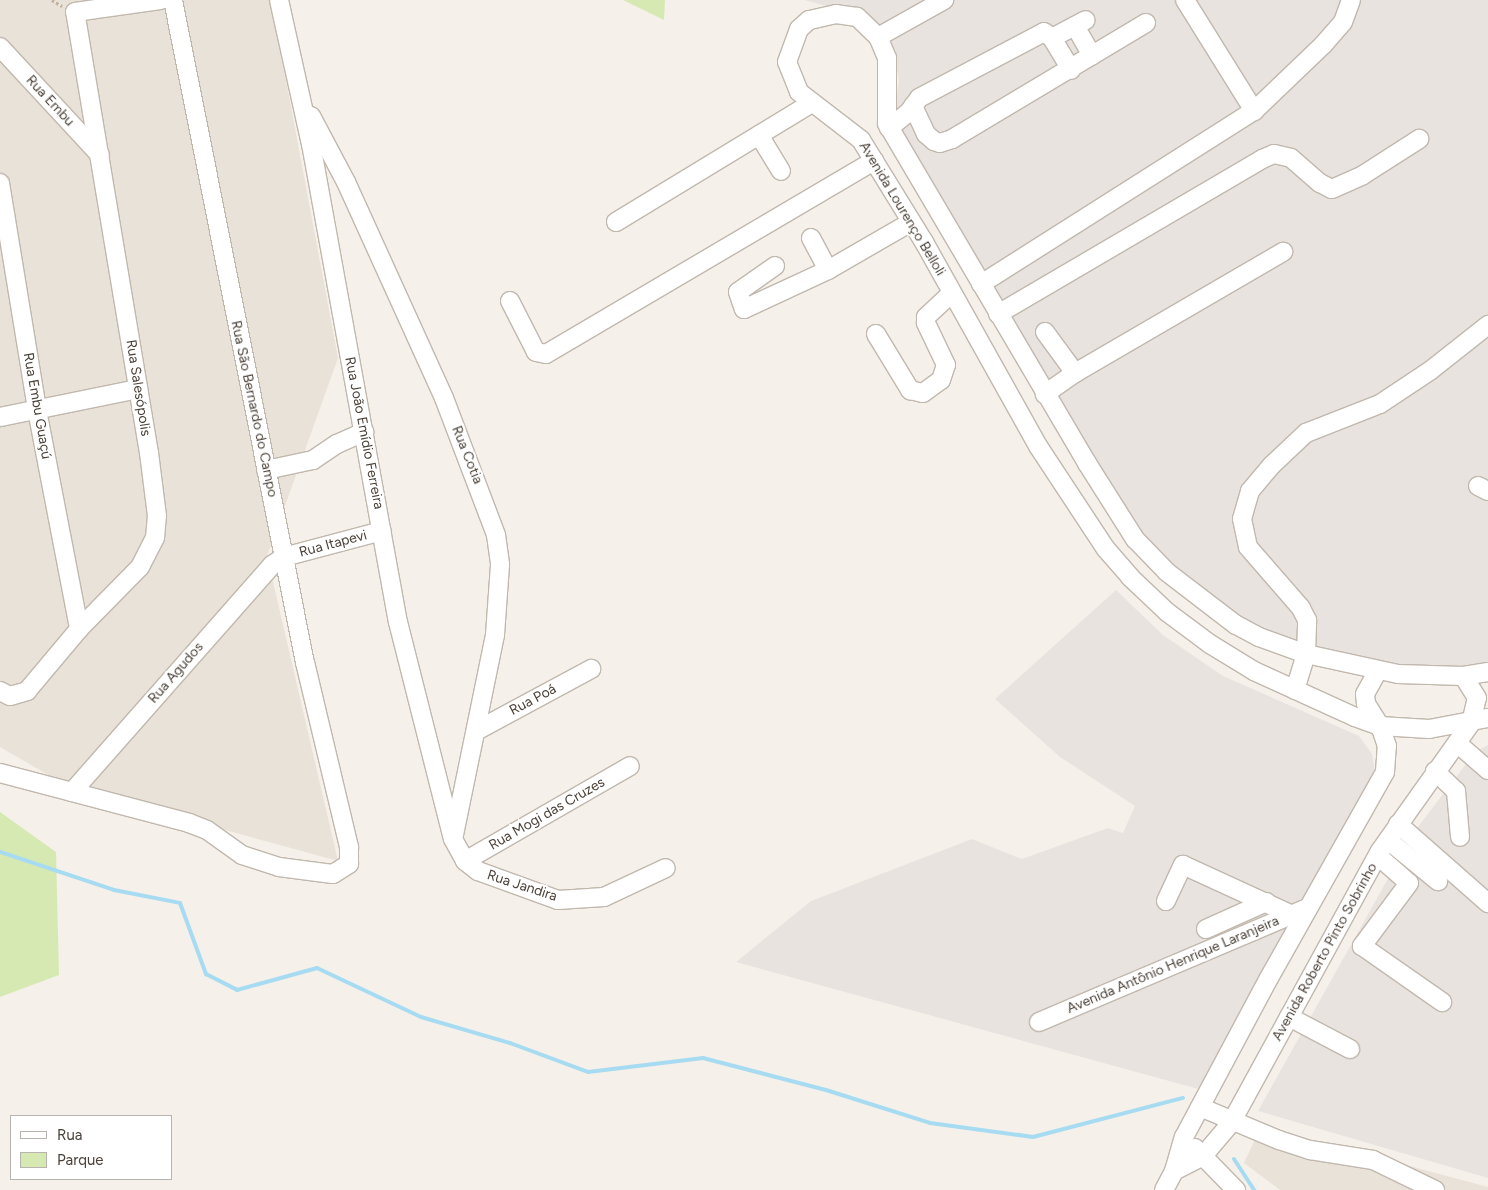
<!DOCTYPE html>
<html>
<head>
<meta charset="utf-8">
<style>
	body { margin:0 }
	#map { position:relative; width:1488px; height:1190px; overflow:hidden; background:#f5f1ea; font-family:Figtree,sans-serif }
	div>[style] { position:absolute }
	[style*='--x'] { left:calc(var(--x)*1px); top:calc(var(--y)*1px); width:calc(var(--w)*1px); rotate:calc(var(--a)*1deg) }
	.residential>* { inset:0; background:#e9e2d8 }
	.industrial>* { inset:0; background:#e8e3df }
	.green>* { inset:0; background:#d6e9b3 }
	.stream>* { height:4px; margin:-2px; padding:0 2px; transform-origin:2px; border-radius:2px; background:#a7dbf2 }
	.path>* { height:2.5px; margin-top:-1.25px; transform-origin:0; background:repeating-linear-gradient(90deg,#c3b29e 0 2.5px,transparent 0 5px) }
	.roads { filter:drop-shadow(1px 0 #c1b8ad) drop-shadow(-1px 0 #c1b8ad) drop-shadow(0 1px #c1b8ad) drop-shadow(0 -1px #c1b8ad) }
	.minor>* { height:18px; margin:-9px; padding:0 9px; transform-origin:9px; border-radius:9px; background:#fff }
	span { translate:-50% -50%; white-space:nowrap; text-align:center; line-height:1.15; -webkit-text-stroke:4.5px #fff; paint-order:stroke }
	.street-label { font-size:14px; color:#4a4138 }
	.legend { position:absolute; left:10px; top:1115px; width:162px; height:65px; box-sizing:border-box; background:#fff; border:1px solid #b7b3af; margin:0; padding:6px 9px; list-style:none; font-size:15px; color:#4a4138 }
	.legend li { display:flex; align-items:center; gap:10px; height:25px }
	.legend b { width:25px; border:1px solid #b7b3af }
</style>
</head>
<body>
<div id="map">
	<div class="residential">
		<i style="clip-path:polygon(0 0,271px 0,338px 358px,267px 556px,338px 861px,69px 787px,0 747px)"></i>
		<i style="clip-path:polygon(1261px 1126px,1488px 1187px,1488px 1190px,1280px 1190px,1244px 1163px)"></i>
	</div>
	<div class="industrial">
		<i style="clip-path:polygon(804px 0,1488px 0,1488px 667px,1400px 670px,1316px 653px,1243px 620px,1191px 585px,1152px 546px,1116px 495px,894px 116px,899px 80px,892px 45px,867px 17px)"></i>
		<i style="clip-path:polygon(1116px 590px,1163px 635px,1223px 676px,1359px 736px,1372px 754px,1376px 779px,1202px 1090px,736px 962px,811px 901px,972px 839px,1022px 859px,1108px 828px,1123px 833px,1135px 806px,1060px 757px,995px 699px)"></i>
		<i style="clip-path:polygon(1488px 745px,1488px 1178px,1258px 1111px,1414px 832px,1476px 751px)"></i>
	</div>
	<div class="green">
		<i style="clip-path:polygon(623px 0,665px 0,664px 20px)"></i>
		<i style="clip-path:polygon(0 812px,56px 852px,59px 975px,0 997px)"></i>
	</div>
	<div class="stream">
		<i style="--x:0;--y:852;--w:120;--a:18.4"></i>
		<i style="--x:114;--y:890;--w:67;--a:11.1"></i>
		<i style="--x:180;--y:903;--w:76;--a:69.9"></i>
		<i style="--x:206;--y:974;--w:35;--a:27"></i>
		<i style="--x:237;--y:990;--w:83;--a:-15.4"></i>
		<i style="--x:317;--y:968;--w:115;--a:25.2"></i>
		<i style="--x:421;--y:1017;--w:93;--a:16.3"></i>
		<i style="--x:510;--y:1043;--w:83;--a:20.4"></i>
		<i style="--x:588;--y:1072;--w:116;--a:-6.9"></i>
		<i style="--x:703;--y:1058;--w:127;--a:14.6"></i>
		<i style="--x:826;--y:1090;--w:109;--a:17.6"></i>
		<i style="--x:930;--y:1123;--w:104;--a:7.7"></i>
		<i style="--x:1033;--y:1137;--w:155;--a:-14.6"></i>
		<i style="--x:1234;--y:1159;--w:37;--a:57"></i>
	</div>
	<div class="path">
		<i style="--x:52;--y:0;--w:12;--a:31"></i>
	</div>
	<div class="roads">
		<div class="minor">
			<i style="--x:279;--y:0;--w:148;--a:77.5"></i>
			<i style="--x:311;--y:144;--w:486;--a:79.7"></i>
			<i style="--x:398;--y:622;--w:224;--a:75.8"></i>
			<i style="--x:453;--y:839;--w:25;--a:61"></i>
			<i style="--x:465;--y:861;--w:16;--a:38"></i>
			<i style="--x:478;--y:871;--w:85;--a:19.9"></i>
			<i style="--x:558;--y:900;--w:46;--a:-3.7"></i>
			<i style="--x:604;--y:897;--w:68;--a:-25.1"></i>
			<i style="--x:1185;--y:0;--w:131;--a:58.1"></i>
			<i style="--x:1075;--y:26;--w:34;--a:60"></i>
			<i style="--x:878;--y:37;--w:76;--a:-29.3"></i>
			<i style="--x:1052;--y:38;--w:37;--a:59"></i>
			<i style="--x:0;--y:47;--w:147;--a:47.2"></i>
			<i style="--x:913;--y:106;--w:31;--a:65"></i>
			<i style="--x:926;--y:134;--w:11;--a:41"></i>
			<i style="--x:934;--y:141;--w:6;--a:18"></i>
			<i style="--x:940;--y:143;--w:13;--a:-18"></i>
			<i style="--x:952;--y:139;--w:226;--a:-30.9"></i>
			<i style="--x:311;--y:116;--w:75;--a:62.1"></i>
			<i style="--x:346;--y:182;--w:237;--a:65.6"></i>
			<i style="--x:444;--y:398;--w:147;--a:69.2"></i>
			<i style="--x:496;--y:535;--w:30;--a:82"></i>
			<i style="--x:500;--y:565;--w:70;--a:94.1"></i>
			<i style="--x:495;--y:635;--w:204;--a:101.6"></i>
			<i style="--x:889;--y:128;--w:26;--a:-39"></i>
			<i style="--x:909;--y:112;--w:17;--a:-54"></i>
			<i style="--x:919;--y:98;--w:141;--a:-27.8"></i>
			<i style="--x:1044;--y:32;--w:10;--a:37"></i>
			<i style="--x:1052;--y:38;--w:38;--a:-28"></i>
			<i style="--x:759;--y:135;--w:42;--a:58.6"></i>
			<i style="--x:0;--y:183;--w:230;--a:80.7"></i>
			<i style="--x:37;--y:410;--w:223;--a:79.1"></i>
			<i style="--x:616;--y:222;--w:229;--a:-31.3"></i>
			<i style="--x:811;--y:238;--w:36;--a:62"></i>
			<i style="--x:775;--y:266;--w:45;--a:144.9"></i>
			<i style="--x:738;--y:292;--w:18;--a:71"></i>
			<i style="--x:744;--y:309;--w:93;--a:-24.9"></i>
			<i style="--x:828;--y:270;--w:96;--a:-30"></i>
			<i style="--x:981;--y:284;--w:323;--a:-32.4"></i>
			<i style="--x:1254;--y:111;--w:95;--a:-43.7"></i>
			<i style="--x:1323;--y:45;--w:30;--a:-49"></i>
			<i style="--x:1343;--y:22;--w:23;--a:-70"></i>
			<i style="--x:510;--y:301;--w:57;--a:63"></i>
			<i style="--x:536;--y:352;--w:10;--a:11"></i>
			<i style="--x:546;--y:354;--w:381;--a:-30.5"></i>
			<i style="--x:998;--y:314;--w:306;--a:-30.4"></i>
			<i style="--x:1262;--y:159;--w:13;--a:-23"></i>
			<i style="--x:1274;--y:154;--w:17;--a:13"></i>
			<i style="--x:1291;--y:158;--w:38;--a:41"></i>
			<i style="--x:1320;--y:183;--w:13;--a:27"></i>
			<i style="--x:1332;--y:189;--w:34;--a:-24"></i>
			<i style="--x:1363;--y:175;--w:67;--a:-32.7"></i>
			<i style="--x:1045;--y:332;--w:51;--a:53.8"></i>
			<i style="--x:1075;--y:373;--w:37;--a:145"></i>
			<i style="--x:876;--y:334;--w:66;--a:58.7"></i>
			<i style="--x:910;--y:390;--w:13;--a:13"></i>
			<i style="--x:923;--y:393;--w:22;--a:-36"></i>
			<i style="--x:941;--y:380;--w:16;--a:-72"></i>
			<i style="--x:946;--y:365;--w:47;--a:-115.5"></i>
			<i style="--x:926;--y:323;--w:6;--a:-90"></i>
			<i style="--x:926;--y:317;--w:35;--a:-43"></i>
			<i style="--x:1075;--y:373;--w:241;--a:-30.2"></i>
			<i style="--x:0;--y:417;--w:141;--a:-11.5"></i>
			<i style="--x:266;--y:470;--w:48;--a:-12"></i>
			<i style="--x:313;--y:460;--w:29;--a:-34"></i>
			<i style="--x:337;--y:444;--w:30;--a:-24"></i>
			<i style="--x:1478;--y:486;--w:11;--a:27"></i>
			<i style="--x:1488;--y:672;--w:25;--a:171"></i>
			<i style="--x:1463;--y:676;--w:65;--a:-178.2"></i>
			<i style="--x:1398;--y:674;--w:94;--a:-167.7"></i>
			<i style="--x:1306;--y:654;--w:50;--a:-160.1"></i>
			<i style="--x:1259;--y:637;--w:26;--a:-152"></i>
			<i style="--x:1236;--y:625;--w:87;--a:-142.5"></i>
			<i style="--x:1167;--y:572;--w:46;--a:-134.1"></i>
			<i style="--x:1135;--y:539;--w:90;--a:-122.3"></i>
			<i style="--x:1087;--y:463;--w:394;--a:-120.5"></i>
			<i style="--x:887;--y:124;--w:66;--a:-90"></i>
			<i style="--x:887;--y:58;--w:23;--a:-113"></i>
			<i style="--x:878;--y:37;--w:29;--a:-136"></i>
			<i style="--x:857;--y:17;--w:21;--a:-172"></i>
			<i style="--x:836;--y:14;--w:28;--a:167"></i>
			<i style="--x:809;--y:20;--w:13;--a:138"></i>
			<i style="--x:799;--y:29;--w:35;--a:110"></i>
			<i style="--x:787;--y:62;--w:32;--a:68"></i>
			<i style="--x:799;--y:92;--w:78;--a:37.7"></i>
			<i style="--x:861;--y:140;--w:120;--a:58.3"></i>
			<i style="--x:924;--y:242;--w:234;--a:60.8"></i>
			<i style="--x:1038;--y:446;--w:123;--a:56.6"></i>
			<i style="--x:1106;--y:549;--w:37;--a:49"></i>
			<i style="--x:1130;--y:577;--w:51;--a:43.4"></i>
			<i style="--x:1167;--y:612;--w:54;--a:36.7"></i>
			<i style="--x:1210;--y:644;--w:52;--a:31.5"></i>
			<i style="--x:1254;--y:671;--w:111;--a:24.5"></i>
			<i style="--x:1355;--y:717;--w:27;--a:20"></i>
			<i style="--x:1380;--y:726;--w:49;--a:3.5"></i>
			<i style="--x:1429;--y:729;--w:60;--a:-10.6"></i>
			<i style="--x:1295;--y:690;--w:38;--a:-73"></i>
			<i style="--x:1306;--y:654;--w:34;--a:-88"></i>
			<i style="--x:1307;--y:620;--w:13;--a:-117"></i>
			<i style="--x:1301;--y:608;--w:81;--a:-131"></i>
			<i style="--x:1248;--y:547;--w:29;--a:-102"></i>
			<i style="--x:1242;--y:519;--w:29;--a:-74"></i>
			<i style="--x:1250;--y:491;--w:34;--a:-50"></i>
			<i style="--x:1272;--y:465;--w:47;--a:-43.3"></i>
			<i style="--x:1306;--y:433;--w:79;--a:-21.4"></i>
			<i style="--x:1380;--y:404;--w:61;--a:-33.7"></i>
			<i style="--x:1431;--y:370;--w:73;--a:-38.3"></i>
			<i style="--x:0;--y:691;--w:11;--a:27"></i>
			<i style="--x:10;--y:696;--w:18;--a:-16"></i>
			<i style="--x:27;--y:691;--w:81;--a:-50"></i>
			<i style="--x:79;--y:629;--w:87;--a:-45.5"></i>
			<i style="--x:140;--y:567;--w:33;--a:-63"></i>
			<i style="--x:155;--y:538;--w:22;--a:-85"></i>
			<i style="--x:157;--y:516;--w:64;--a:-97.2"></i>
			<i style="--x:149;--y:453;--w:447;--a:-99.5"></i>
			<i style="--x:75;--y:12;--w:86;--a:-8"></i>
			<i style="--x:476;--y:731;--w:131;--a:-28.3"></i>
			<i style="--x:1457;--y:743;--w:41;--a:41.1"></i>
			<i style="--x:1435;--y:771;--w:29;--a:44"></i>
			<i style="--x:1456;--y:791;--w:46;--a:85"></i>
			<i style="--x:0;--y:773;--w:196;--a:14.8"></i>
			<i style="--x:189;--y:823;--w:19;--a:21"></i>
			<i style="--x:207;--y:830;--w:43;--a:35.5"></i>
			<i style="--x:242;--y:855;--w:39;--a:18"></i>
			<i style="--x:279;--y:867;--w:54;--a:7.4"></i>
			<i style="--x:333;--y:874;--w:19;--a:-32"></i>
			<i style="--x:349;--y:864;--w:17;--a:-90"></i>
			<i style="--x:349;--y:847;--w:189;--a:-103.4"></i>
			<i style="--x:305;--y:663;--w:676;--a:-101.26"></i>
			<i style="--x:72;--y:792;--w:303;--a:-48.6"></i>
			<i style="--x:272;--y:565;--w:14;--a:-34"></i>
			<i style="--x:284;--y:557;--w:101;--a:-14.9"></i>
			<i style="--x:1398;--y:824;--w:120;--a:41.3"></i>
			<i style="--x:1388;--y:840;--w:65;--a:39.4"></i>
			<i style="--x:1378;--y:856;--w:41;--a:41.1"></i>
			<i style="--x:1409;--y:883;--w:79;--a:126.7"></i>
			<i style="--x:1362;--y:946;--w:98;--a:35"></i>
			<i style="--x:465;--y:861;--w:190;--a:-29.9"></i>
			<i style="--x:1166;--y:901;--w:40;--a:-65"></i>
			<i style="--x:1183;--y:865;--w:120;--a:24.6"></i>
			<i style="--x:1206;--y:929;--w:66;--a:-24.2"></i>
			<i style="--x:1289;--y:1017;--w:69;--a:27.7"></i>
			<i style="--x:1039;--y:1022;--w:292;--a:-23"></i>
			<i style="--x:1200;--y:1107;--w:86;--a:22.7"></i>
			<i style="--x:1279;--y:1140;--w:33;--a:18"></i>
			<i style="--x:1310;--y:1150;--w:64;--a:9"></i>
			<i style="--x:1373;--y:1160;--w:69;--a:25.8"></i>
			<i style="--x:1195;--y:1148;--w:59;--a:45.7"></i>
			<i style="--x:1174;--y:1171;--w:33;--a:-27"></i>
			<i style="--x:1203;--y:1156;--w:43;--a:-49.7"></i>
			<i style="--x:1231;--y:1123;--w:310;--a:-61.3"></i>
			<i style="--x:1380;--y:851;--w:157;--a:-54.6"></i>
			<i style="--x:1471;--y:723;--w:26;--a:-77"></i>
			<i style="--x:1477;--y:698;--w:26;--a:-122"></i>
			<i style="--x:1164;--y:1190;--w:21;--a:-62"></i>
			<i style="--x:1174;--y:1171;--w:35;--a:-74"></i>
			<i style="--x:1184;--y:1137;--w:180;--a:-61.9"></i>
			<i style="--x:1269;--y:978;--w:236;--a:-60.6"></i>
			<i style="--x:1385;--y:772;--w:26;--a:-86"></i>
			<i style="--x:1387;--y:746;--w:21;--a:-109"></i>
			<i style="--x:1380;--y:726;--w:26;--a:-122"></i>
			<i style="--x:1366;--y:704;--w:10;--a:-96"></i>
			<i style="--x:1365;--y:694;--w:25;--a:-61"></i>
		</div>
	</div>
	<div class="street-label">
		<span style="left:50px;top:101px;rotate:47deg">Rua Embu</span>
		<span style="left:902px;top:209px;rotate:59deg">Avenida Lourenço Belloli</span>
		<span style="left:138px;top:388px;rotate:81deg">Rua Salesópolis</span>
		<span style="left:37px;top:406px;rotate:80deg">Rua Embu Guaçú</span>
		<span style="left:254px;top:409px;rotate:78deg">Rua São Bernardo do Campo</span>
		<span style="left:364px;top:433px;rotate:79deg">Rua João Emídio Ferreira</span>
		<span style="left:467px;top:455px;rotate:68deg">Rua Cotia</span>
		<span style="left:333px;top:544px;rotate:-15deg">Rua Itapevi</span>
		<span style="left:176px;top:673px;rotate:-49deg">Rua Agudos</span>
		<span style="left:533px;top:700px;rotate:-28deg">Rua Poá</span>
		<span style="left:547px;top:814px;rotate:-30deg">Rua Mogi das Cruzes</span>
		<span style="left:522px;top:886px;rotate:18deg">Rua Jandira</span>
		<span style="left:1325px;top:952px;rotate:-61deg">Avenida Roberto Pinto Sobrinho</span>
		<span style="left:1173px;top:965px;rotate:-23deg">Avenida Antônio Henrique Laranjeira</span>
	</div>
	<ul class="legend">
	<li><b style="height:6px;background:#fff"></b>Rua</li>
	<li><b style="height:14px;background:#d6e9b3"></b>Parque</li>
	</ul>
</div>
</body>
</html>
